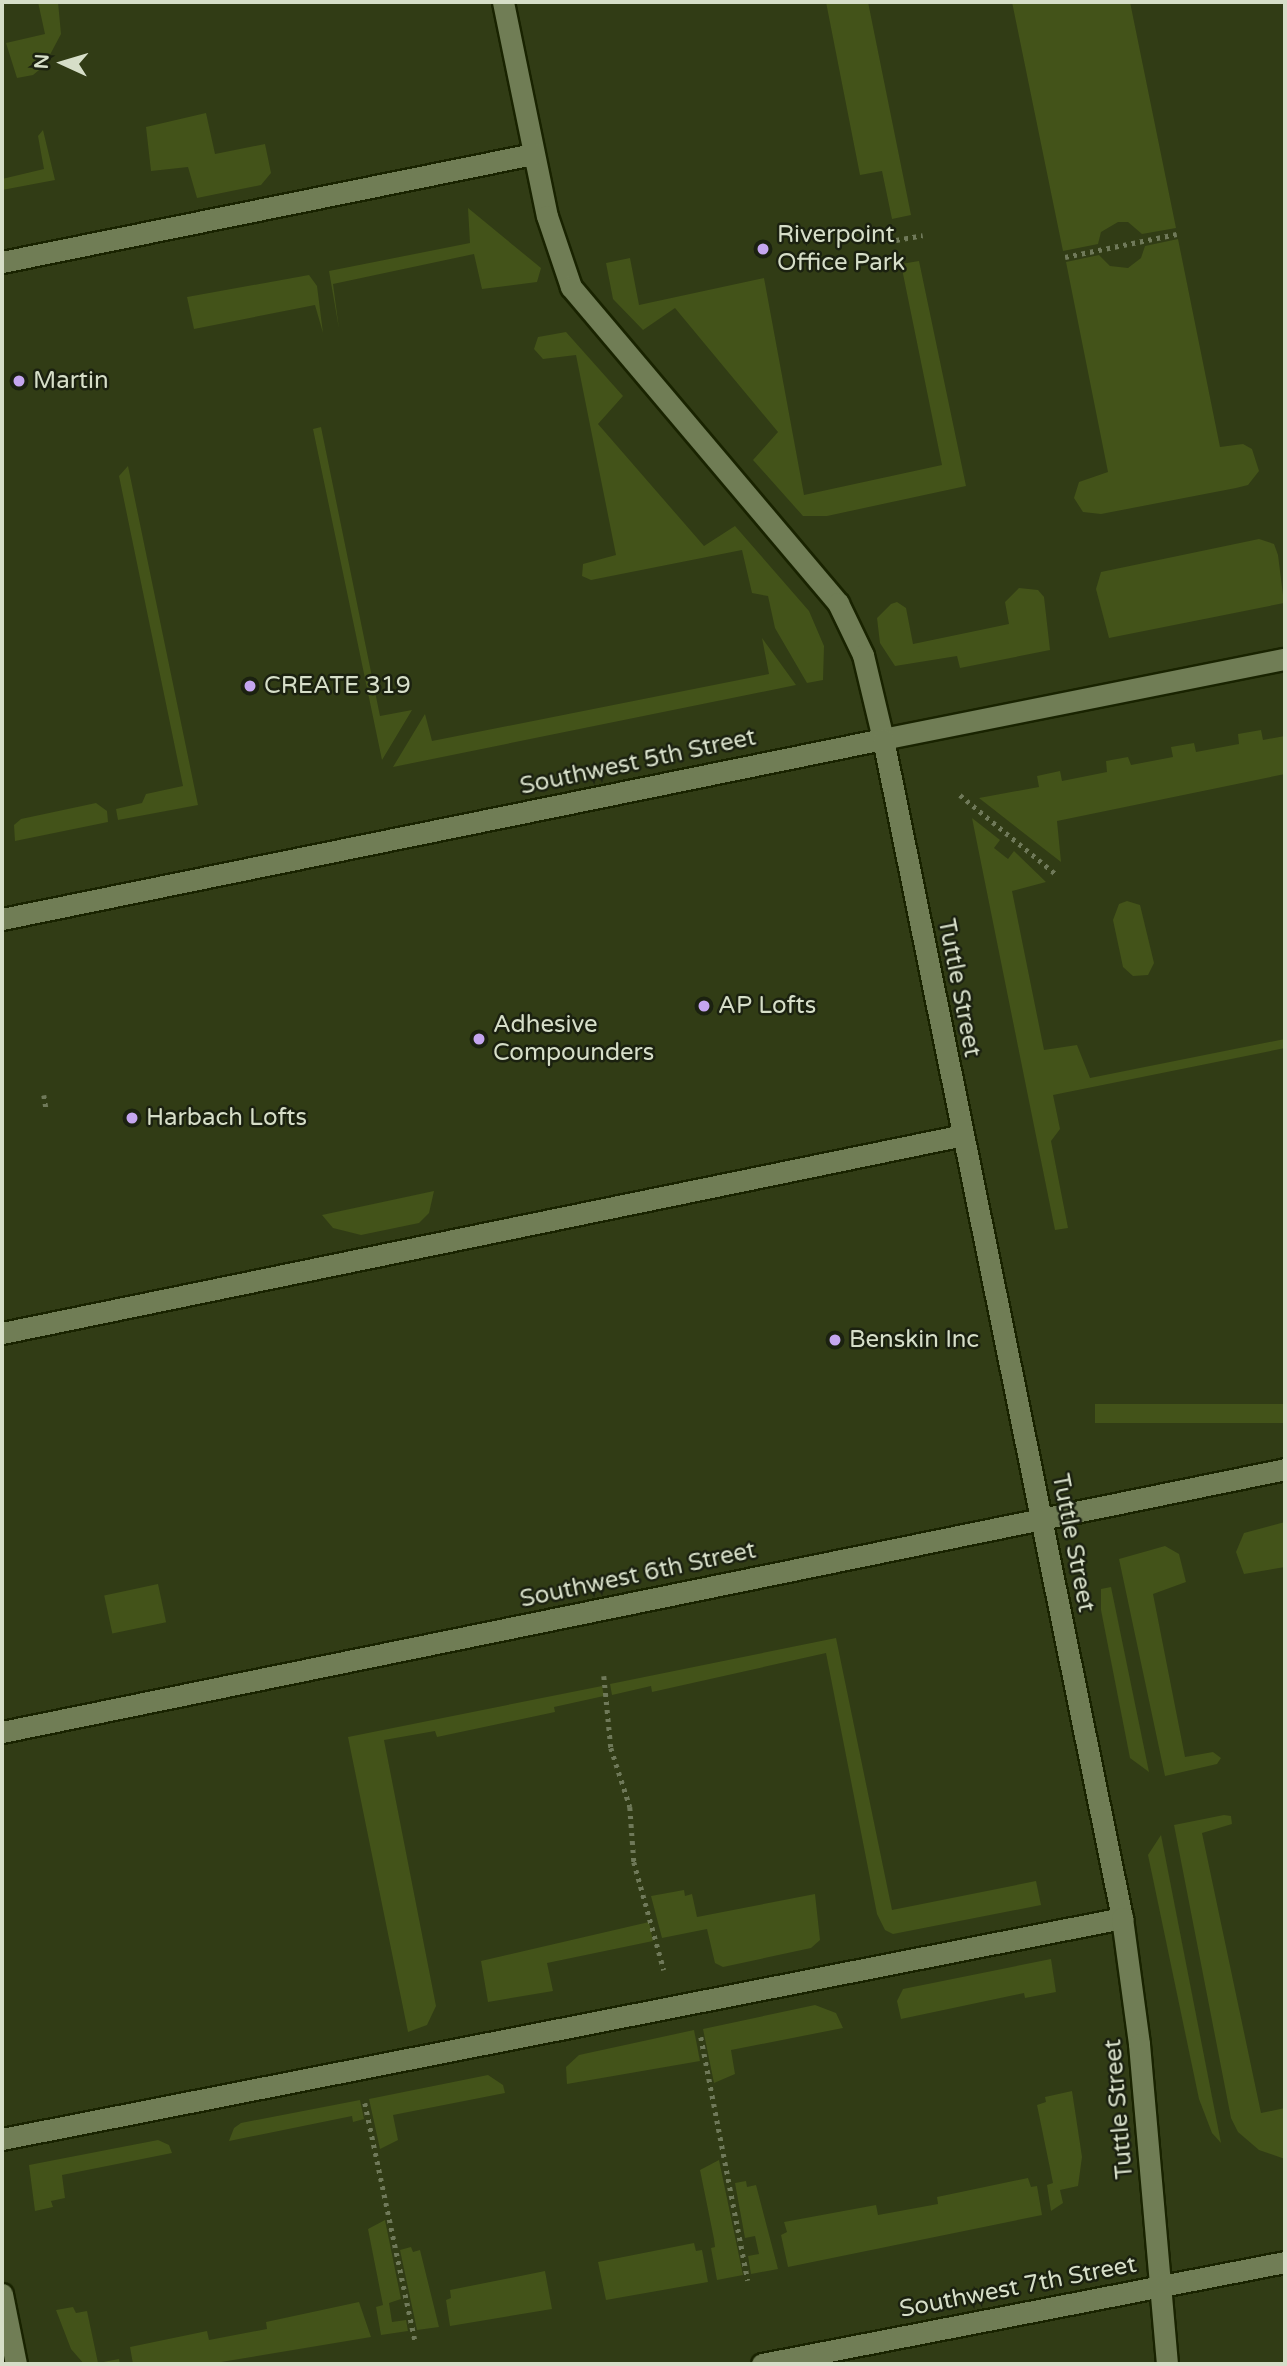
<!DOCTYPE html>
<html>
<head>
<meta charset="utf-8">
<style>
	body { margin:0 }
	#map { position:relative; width:1287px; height:2366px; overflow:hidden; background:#313c15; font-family:"Varela Round",sans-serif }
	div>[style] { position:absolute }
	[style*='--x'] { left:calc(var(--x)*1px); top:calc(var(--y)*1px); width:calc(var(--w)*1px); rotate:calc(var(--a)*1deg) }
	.green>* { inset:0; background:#435319; transform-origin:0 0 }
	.path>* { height:4.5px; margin-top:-2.25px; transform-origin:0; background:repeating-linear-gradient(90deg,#6f7959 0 3.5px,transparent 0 8.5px) }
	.roads { filter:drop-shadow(2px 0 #192300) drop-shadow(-2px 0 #192300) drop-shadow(0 2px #192300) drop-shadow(0 -2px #192300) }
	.lane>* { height:21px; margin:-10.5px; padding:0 10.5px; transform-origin:10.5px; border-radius:10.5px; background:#707d55 }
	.street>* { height:21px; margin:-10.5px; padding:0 10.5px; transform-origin:10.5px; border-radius:10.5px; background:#707d55 }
	.secondary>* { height:21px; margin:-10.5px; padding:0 10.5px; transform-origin:10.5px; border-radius:10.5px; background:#707d55 }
	.dots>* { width:19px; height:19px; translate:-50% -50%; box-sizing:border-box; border:4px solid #1b2110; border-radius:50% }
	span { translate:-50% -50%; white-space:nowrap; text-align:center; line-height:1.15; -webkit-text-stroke:5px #1b2110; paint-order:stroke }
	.poi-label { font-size:24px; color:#d6dec8 }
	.left { translate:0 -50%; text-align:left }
	.street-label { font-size:24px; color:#d6dec8 }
	.frame { position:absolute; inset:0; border:4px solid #d6dec8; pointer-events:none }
	.north { position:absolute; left:28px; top:28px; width:70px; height:70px; -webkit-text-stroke:5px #1b2110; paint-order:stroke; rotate:274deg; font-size:19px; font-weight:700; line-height:28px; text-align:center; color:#d6dec8 }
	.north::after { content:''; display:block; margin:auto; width:24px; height:32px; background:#d6dec8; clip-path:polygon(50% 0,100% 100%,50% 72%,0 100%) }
</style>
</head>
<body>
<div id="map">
	<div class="green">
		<i style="clip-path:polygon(38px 2px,58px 2px,61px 34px,44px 66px,33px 75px,17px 78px,6px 43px,45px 34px)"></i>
		<i style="clip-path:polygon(826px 2px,868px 2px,911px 215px,892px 219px,882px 171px,860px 175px)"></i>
		<i style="clip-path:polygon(1012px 2px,1130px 2px,1176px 228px,1142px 234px,1128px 222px,1118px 222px,1101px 232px,1098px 244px,1063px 251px)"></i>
		<i style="clip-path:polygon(206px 113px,215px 154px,265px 144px,271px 173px,261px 185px,197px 198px,188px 167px,151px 171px,146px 127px)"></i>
		<i style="clip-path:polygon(43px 130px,55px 180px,2px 190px,2px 179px,44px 169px,38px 136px)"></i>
		<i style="clip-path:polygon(468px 208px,541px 268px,537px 282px,482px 289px,474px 254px,333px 284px,339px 329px,329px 271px,470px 243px)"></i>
		<i style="clip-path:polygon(1178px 239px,1220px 447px,1243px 444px,1252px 449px,1259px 471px,1248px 485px,1236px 488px,1101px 514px,1083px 512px,1074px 498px,1079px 482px,1108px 472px,1066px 262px,1099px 255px,1110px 266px,1128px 268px,1141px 258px,1145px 246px)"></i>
		<i style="clip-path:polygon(630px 258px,639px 305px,764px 278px,804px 495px,942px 465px,901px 264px,919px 261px,966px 486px,827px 516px,803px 516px,753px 460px,778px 432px,675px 308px,643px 330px,613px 299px,606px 263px)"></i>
		<i style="clip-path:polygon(309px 275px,317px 286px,323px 333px,315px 305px,194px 329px,187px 297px)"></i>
		<i style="clip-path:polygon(566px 332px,623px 396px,598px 424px,704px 546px,735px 526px,809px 611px,824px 646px,823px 680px,807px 683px,775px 628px,768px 596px,752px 593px,742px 550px,591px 580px,582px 576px,583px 564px,616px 555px,576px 355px,543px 359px,534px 349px,538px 337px)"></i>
		<i style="clip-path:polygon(321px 427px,380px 716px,412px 710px,382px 760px,313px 429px)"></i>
		<i style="clip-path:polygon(128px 466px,198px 805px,118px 820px,116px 809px,142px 803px,146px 794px,183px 786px,119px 476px)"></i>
		<i style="clip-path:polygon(1259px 539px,1274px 544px,1278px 555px,1284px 603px,1109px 638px,1096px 589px,1101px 572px)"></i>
		<i style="clip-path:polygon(1019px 588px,1038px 590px,1044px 597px,1050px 650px,960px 668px,957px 656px,895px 666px,880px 643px,877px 618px,891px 604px,897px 602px,906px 608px,913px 644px,1009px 624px,1005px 602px)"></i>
		<i style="clip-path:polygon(762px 638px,796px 685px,393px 767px,425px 714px,432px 741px,769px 674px)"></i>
		<i style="clip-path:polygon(1261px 730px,1263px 740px,1285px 736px,1285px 774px,1057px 821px,1061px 862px,979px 798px,1039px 787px,1037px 776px,1060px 771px,1062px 781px,1107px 772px,1106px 761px,1128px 757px,1131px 765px,1173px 757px,1171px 747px,1194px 743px,1196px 752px,1239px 744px,1238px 734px)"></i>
		<i style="clip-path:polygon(96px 803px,107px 811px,108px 822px,15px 841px,14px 825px,21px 819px)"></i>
		<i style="clip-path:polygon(972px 818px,1000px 840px,994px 848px,1008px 859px,1014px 851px,1046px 882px,1012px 891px,1044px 1050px,1077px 1045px,1090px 1078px,1285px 1039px,1285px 1048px,1053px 1095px,1060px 1129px,1051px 1141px,1068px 1228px,1055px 1230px)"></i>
		<i style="clip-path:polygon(1127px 901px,1140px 905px,1154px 963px,1148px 975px,1133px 976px,1123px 967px,1113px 920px,1119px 904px)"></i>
		<i style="clip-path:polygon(434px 1191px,429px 1213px,419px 1223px,361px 1235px,333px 1228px,322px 1215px)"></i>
		<i style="left:1285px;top:1404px;width:19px;height:190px;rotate:90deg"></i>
		<i style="clip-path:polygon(1285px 1522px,1285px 1567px,1244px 1574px,1236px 1552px,1244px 1533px)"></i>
		<i style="clip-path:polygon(1165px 1546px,1179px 1554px,1186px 1582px,1153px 1594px,1185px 1757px,1213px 1752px,1221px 1758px,1217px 1764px,1165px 1776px,1119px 1559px)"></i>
		<i style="left:158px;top:1584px;width:39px;height:55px;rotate:78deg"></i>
		<i style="clip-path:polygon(1111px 1587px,1149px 1772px,1130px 1758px,1101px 1610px,1101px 1589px)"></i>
		<i style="clip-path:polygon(836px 1638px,892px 1910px,1036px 1881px,1041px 1905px,893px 1934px,885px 1930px,877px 1914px,826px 1653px,652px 1692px,651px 1686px,612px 1695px,610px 1684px)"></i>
		<i style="clip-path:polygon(602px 1686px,604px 1696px,554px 1707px,555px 1712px,437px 1737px,435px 1731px,384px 1740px,436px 2006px,427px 2025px,408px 2032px,348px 1737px)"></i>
		<i style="clip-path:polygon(1224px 1815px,1231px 1816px,1232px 1824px,1202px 1833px,1261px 2113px,1285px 2108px,1285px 2159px,1259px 2150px,1238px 2132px,1231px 2118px,1174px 1825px)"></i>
		<i style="clip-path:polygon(1161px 1835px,1221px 2143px,1212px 2133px,1199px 2099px,1148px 1855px)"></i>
		<i style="clip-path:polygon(684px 1890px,685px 1896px,692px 1894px,697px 1917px,815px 1894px,820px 1940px,811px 1948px,723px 1967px,715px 1963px,707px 1929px,662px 1938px,651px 1896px)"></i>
		<i style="clip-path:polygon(649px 1922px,653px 1941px,547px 1963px,553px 1991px,488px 2002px,481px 1961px)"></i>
		<i style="clip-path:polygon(1051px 1959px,1056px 1992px,1025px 1998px,1024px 1993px,901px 2019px,897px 2001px,903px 1989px)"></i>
		<i style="clip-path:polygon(815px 2005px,836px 2013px,843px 2028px,731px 2050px,735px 2074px,714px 2083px,703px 2029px)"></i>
		<i style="clip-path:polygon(694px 2030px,700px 2061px,567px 2084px,566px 2067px,579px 2055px)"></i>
		<i style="clip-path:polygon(488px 2075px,503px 2085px,505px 2093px,393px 2115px,398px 2140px,380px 2149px,369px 2099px)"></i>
		<i style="clip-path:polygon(1072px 2091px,1082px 2157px,1078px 2186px,1060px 2190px,1063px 2203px,1051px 2211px,1047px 2185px,1053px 2183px,1037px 2105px,1046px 2102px,1045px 2097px)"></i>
		<i style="clip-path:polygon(360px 2100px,364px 2119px,353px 2122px,352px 2116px,229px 2141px,234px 2128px,241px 2123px)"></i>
		<i style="clip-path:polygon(158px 2140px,169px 2145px,172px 2153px,62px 2175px,65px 2198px,51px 2201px,53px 2207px,35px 2211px,29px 2165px)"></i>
		<i style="clip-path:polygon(719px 2160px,743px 2275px,717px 2280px,711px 2248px,715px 2247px,714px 2239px,700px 2170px)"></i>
		<i style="clip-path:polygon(1028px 2178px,1031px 2187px,1037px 2186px,1042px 2215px,788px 2267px,781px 2235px,787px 2232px,784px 2222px,876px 2205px,878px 2215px,938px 2204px,937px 2197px)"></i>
		<i style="clip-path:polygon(746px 2181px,747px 2187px,756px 2185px,778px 2269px,751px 2274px,748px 2256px,759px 2254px,755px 2236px,745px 2238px,735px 2183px)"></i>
		<i style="clip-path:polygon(385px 2220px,401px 2299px,389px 2303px,392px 2322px,406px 2320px,408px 2331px,381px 2335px,376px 2307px,383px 2305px,368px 2229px)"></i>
		<i style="clip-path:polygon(694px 2243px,696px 2251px,702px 2250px,708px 2282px,606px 2300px,598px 2262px)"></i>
		<i style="clip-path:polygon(411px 2247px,413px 2252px,420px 2250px,439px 2327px,417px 2330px,400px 2250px)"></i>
		<i style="clip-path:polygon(545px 2271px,552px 2309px,450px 2326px,446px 2300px,451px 2298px,450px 2290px)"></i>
		<i style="clip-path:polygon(359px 2302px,371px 2337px,209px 2364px,133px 2364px,130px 2347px,207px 2331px,209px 2340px,267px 2329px,266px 2322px)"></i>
		<i style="clip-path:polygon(73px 2307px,76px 2313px,87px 2311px,98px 2363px,119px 2359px,120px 2364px,84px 2364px,71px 2349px,56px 2310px)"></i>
	</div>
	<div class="path">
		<i style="--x:896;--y:240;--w:27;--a:-10"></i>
		<i style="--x:1065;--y:257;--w:114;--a:-11.6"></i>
		<i style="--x:960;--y:795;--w:124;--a:39.5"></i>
		<i style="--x:44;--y:1095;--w:13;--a:81"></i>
		<i style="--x:604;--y:1676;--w:72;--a:84.4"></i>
		<i style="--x:611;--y:1748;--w:62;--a:72.1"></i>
		<i style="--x:630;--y:1807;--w:55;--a:85.8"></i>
		<i style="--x:634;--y:1862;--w:112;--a:74.5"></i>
		<i style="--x:701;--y:2037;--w:248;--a:79.1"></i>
		<i style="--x:365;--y:2103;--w:243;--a:78.1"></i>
	</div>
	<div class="roads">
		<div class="lane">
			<i style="--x:503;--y:2;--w:218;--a:78.4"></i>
			<i style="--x:547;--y:216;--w:75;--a:71.3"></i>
			<i style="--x:571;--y:287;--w:414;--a:49.8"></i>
			<i style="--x:838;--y:603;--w:58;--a:64.3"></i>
			<i style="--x:863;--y:655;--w:86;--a:76.6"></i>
			<i style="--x:2;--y:262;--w:542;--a:-11.5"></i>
			<i style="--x:2;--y:1333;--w:981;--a:-11.64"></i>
			<i style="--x:2;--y:2139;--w:1142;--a:-11.16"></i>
		</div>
		<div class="street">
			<i style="--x:883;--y:739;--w:410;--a:-11.3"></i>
			<i style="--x:2;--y:1732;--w:1310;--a:-11.58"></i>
			<i style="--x:2;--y:2294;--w:71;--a:78.7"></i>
		</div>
		<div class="secondary">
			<i style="--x:2;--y:919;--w:899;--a:-11.55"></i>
			<i style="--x:883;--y:739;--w:1203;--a:78.54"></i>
			<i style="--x:1122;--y:1918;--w:127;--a:82.3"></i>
			<i style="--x:1139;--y:2044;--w:321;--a:85"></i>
			<i style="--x:762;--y:2364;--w:533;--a:-11.04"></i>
		</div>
	</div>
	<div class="dots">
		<i style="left:763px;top:249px;background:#c5a6f0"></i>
		<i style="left:19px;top:381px;background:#c5a6f0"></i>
		<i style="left:250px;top:686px;background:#c5a6f0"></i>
		<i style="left:704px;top:1006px;background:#c5a6f0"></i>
		<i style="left:479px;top:1039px;background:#c5a6f0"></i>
		<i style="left:132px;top:1118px;background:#c5a6f0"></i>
		<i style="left:835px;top:1340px;background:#c5a6f0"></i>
	</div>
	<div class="poi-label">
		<span class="left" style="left:777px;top:249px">Riverpoint<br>Office Park</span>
		<span class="left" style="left:33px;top:381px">Martin</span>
		<span class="left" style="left:264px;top:686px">CREATE 319</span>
		<span class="left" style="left:718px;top:1006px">AP Lofts</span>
		<span class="left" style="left:493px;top:1039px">Adhesive<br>Compounders</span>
		<span class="left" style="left:146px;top:1118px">Harbach Lofts</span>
		<span class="left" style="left:849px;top:1340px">Benskin Inc</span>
	</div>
	<div class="street-label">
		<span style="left:638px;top:762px;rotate:-12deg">Southwest 5th Street</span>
		<span style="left:959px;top:988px;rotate:79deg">Tuttle Street</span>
		<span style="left:1073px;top:1543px;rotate:79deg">Tuttle Street</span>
		<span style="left:638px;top:1575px;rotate:-12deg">Southwest 6th Street</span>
		<span style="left:1119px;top:2109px;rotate:-95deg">Tuttle Street</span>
		<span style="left:1018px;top:2287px;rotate:-11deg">Southwest 7th Street</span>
	</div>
	<div class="frame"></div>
	<div class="north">N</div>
</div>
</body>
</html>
